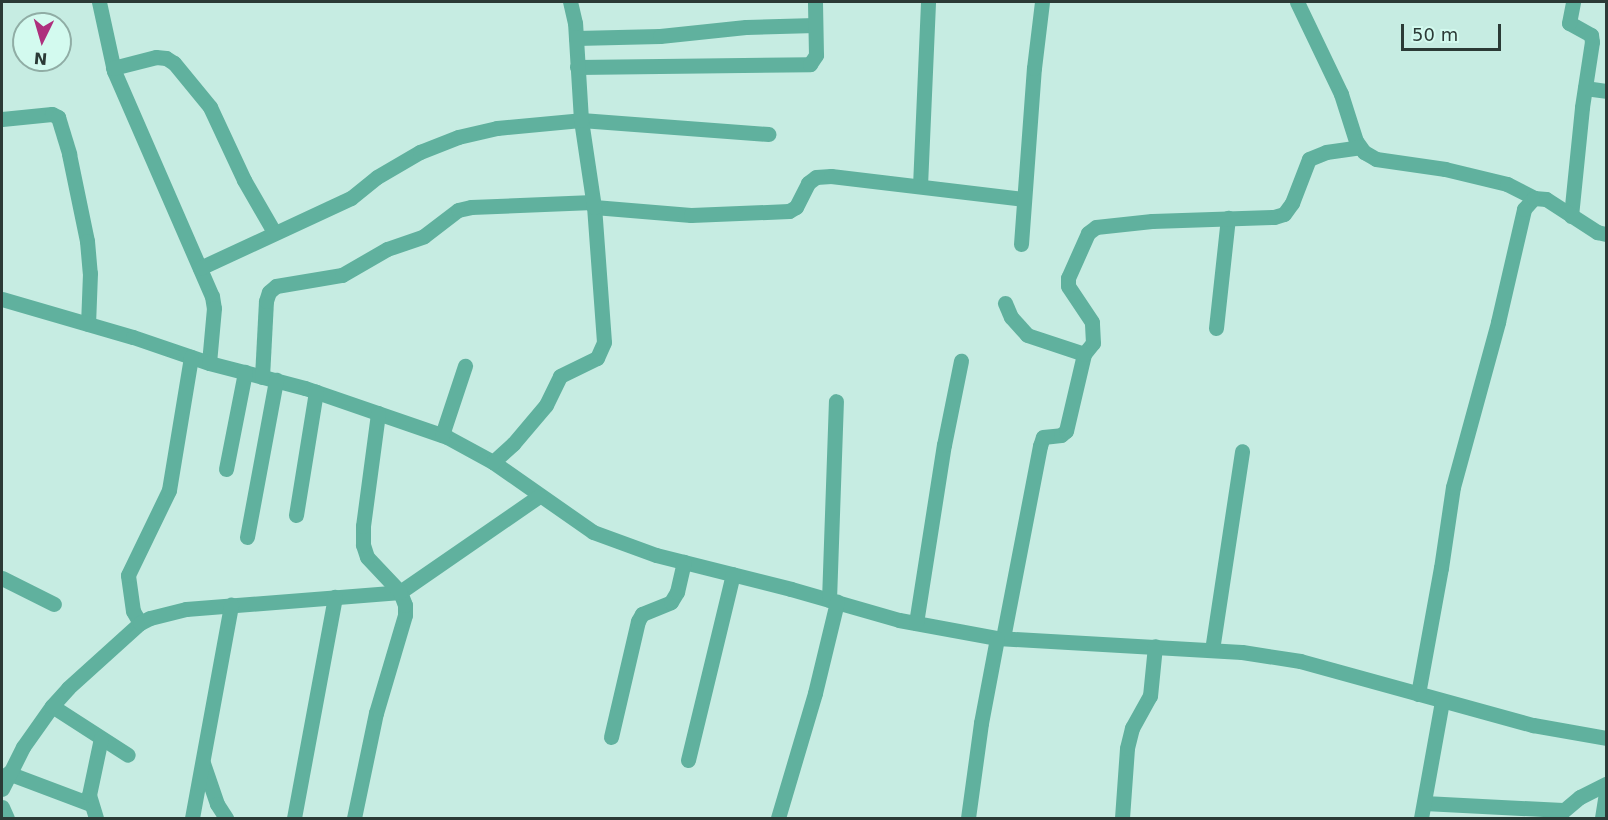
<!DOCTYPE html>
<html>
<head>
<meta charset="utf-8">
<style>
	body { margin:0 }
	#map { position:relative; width:1608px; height:820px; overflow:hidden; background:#c6ece2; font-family:"DejaVu Sans",sans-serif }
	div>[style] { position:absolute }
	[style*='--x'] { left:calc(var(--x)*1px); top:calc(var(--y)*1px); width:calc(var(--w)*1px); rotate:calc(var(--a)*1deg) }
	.minor>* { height:15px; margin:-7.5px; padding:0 7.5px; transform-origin:7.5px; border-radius:7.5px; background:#60b19e }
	span { translate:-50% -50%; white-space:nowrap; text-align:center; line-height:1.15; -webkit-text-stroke:6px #d3faef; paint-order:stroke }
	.frame { position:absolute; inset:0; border:3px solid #2b3a36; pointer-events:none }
	.north { position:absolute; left:12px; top:12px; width:60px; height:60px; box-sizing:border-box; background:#d3faef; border:2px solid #90ada5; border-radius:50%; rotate:185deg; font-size:16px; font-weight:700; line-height:24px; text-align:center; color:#2b3a36 }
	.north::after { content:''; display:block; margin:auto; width:21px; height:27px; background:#ae2f7d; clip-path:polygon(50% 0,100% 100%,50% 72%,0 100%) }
	.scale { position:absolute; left:1401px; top:24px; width:100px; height:27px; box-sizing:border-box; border:3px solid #2b3a36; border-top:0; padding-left:8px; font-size:18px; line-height:21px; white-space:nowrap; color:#2b3a36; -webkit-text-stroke:4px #d3faef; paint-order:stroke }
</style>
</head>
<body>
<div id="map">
	<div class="minor">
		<i style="--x:99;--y:2;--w:71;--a:77.7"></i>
		<i style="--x:114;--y:71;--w:245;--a:66.5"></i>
		<i style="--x:212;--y:296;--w:12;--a:81"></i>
		<i style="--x:214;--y:308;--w:55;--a:95.2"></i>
		<i style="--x:1297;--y:2;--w:102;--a:64.4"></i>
		<i style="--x:1341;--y:94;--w:49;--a:72.3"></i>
		<i style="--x:1356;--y:141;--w:14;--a:54"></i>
		<i style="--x:1364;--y:152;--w:14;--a:30"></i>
		<i style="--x:1376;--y:159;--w:70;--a:8.2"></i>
		<i style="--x:1445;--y:169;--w:64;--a:13.6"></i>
		<i style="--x:1507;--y:184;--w:30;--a:27"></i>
		<i style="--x:576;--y:38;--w:84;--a:-1.4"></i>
		<i style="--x:660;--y:36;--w:86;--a:-6"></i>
		<i style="--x:746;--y:27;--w:69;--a:-1.7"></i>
		<i style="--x:577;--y:67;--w:233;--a:-0.7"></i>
		<i style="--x:810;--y:64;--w:11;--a:-56"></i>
		<i style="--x:816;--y:55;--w:53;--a:-91.1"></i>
		<i style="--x:113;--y:68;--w:44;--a:-14.3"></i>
		<i style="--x:156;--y:57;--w:10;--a:6"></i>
		<i style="--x:166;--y:58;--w:9;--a:32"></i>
		<i style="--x:174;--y:63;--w:57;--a:50.7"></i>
		<i style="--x:210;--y:107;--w:81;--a:65"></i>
		<i style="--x:244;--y:180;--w:60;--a:60"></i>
		<i style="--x:1585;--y:88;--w:21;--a:8"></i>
		<i style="--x:2;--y:119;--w:50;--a:-5.7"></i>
		<i style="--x:52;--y:114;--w:7;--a:27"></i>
		<i style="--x:58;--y:117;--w:39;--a:73"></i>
		<i style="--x:69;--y:154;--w:89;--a:78.3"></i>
		<i style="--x:87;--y:241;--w:32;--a:85"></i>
		<i style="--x:90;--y:273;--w:51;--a:92.2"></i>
		<i style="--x:920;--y:186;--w:184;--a:-87.5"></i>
		<i style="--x:594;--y:207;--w:97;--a:4.7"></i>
		<i style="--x:691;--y:215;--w:98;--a:-2.3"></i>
		<i style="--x:789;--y:211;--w:8;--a:-30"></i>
		<i style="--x:796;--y:207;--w:27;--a:-63"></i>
		<i style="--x:808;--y:183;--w:10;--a:-37"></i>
		<i style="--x:816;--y:177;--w:15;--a:-4"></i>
		<i style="--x:831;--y:176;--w:193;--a:6.8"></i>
		<i style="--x:1571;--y:216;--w:110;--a:-84.2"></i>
		<i style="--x:1582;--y:107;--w:66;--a:-81.3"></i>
		<i style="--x:1592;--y:42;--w:7;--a:-98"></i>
		<i style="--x:1591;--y:35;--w:25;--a:-151"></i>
		<i style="--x:1569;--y:23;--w:21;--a:-79"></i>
		<i style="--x:1021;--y:244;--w:176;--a:-85.8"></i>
		<i style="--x:1034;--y:68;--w:66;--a:-83.1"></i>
		<i style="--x:200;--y:268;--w:166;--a:-24.9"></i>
		<i style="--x:351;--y:198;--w:33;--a:-39"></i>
		<i style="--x:377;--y:177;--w:50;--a:-30.2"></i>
		<i style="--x:420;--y:152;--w:41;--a:-21.5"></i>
		<i style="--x:458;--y:137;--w:40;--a:-13"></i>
		<i style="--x:497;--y:128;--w:84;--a:-5.4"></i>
		<i style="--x:581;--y:120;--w:188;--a:4.3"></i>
		<i style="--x:2;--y:299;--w:136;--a:16.2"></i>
		<i style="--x:133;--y:337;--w:80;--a:18.9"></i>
		<i style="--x:209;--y:363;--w:99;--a:14.6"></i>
		<i style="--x:305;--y:388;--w:150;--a:19"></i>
		<i style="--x:447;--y:437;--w:52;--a:28.5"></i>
		<i style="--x:493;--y:462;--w:122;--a:35"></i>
		<i style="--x:593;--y:532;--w:67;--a:20.1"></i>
		<i style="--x:656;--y:555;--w:139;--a:14.1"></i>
		<i style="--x:791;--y:589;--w:112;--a:16"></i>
		<i style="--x:899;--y:620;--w:100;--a:10.4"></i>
		<i style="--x:997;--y:638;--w:245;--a:3.3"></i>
		<i style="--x:1242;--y:652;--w:59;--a:8.8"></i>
		<i style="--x:1300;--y:661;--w:242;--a:15.4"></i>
		<i style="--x:1533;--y:725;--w:74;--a:10.1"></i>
		<i style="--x:1005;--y:303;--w:15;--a:67"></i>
		<i style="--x:1011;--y:317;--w:24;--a:48"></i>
		<i style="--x:1027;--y:335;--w:60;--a:18.4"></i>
		<i style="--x:1216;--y:328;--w:111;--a:-83.8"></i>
		<i style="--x:262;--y:377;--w:76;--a:-87"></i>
		<i style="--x:266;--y:301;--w:9;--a:-72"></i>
		<i style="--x:269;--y:292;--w:9;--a:-41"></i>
		<i style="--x:276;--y:286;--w:67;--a:-9.5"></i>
		<i style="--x:342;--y:275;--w:52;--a:-30"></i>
		<i style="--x:387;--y:249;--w:39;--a:-19"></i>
		<i style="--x:424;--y:236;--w:43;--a:-37.4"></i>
		<i style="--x:458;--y:210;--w:13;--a:-13"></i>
		<i style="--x:471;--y:207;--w:122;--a:-2.3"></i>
		<i style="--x:442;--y:435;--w:73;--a:-71.6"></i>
		<i style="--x:493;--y:462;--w:27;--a:-42"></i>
		<i style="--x:513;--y:444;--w:51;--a:-49.8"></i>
		<i style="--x:546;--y:405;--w:32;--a:-64"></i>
		<i style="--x:560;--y:376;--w:41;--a:-25.9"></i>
		<i style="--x:597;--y:358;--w:17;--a:-66"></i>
		<i style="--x:604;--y:342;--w:135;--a:-94.2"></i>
		<i style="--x:594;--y:207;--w:88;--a:-98.5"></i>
		<i style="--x:581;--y:120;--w:97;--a:-93.5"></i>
		<i style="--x:575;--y:23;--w:22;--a:-103"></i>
		<i style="--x:226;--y:469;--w:99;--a:-78.9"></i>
		<i style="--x:296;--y:515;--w:125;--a:-80.8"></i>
		<i style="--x:247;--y:537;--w:160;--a:-79.5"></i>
		<i style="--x:2;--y:578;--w:58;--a:26.6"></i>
		<i style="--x:829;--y:600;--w:199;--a:-88"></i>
		<i style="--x:140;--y:623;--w:14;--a:-120"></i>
		<i style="--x:133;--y:611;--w:36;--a:-98"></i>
		<i style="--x:128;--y:575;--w:94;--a:-64.2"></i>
		<i style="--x:169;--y:490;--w:135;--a:-80.6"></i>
		<i style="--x:916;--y:623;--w:180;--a:-81.1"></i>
		<i style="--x:944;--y:445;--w:86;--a:-78.6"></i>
		<i style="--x:1003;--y:638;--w:196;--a:-79.1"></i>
		<i style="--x:1040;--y:446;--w:9;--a:-72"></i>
		<i style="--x:1043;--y:437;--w:18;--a:-6"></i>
		<i style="--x:1061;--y:435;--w:6;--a:-39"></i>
		<i style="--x:1066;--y:431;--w:79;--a:-76.8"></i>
		<i style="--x:1084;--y:354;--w:14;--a:-51"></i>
		<i style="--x:1093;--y:343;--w:21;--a:-93"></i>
		<i style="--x:1092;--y:322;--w:43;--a:-123.7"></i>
		<i style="--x:1068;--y:286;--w:8;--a:-90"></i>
		<i style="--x:1068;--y:278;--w:49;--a:-66"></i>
		<i style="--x:1088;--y:233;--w:10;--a:-37"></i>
		<i style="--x:1096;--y:227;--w:56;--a:-6.1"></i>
		<i style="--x:1152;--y:221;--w:122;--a:-1.9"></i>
		<i style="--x:1274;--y:217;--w:10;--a:-17"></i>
		<i style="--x:1284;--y:214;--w:14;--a:-54"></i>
		<i style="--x:1292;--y:203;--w:47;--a:-68.9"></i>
		<i style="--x:1309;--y:159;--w:18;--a:-22"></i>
		<i style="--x:1326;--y:152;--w:34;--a:-8"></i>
		<i style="--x:1212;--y:650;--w:201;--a:-81.4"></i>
		<i style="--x:1418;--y:694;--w:128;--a:-79.7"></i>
		<i style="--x:1441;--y:568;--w:82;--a:-81.6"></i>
		<i style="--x:1453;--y:487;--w:171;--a:-74.7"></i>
		<i style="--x:1498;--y:322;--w:116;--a:-77"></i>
		<i style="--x:1524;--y:209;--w:15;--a:-48"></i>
		<i style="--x:1534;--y:198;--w:12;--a:5"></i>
		<i style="--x:1546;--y:199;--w:61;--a:32.9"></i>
		<i style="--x:1597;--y:232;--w:9;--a:13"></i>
		<i style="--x:52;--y:706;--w:90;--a:32.8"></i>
		<i style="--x:611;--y:737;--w:119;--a:-76.9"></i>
		<i style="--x:638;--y:621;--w:8;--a:-60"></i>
		<i style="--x:642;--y:614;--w:31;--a:-22"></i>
		<i style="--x:671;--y:602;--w:12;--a:-59"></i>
		<i style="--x:677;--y:592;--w:31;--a:-77"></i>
		<i style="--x:688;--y:760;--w:191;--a:-76.4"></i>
		<i style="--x:203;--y:763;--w:43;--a:71.1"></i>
		<i style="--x:217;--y:804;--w:17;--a:57"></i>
		<i style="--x:8;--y:773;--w:88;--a:20.7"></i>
		<i style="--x:2;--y:789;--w:47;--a:-63.4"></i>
		<i style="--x:23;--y:747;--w:50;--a:-54.7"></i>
		<i style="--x:52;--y:706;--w:24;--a:-48"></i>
		<i style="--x:68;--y:688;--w:97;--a:-42.1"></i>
		<i style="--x:140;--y:623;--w:11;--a:-27"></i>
		<i style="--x:150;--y:618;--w:37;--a:-14"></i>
		<i style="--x:186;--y:609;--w:215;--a:-4.5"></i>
		<i style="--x:400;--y:592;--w:169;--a:-34.6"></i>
		<i style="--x:1424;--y:803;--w:139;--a:2.9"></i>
		<i style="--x:2;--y:807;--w:12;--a:66"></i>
		<i style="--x:1556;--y:817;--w:31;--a:-40"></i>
		<i style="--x:1580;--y:797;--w:29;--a:-27"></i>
		<i style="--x:96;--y:818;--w:24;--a:-107"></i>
		<i style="--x:89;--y:795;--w:58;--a:-78.1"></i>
		<i style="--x:192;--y:818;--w:217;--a:-79.6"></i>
		<i style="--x:294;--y:818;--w:225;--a:-79.5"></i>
		<i style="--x:354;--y:818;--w:107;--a:-78.2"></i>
		<i style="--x:376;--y:713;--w:102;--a:-73.5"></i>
		<i style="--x:405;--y:615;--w:10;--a:-90"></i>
		<i style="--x:405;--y:605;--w:14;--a:-111"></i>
		<i style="--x:400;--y:592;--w:48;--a:-133.3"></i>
		<i style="--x:367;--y:557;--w:13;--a:-108"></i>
		<i style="--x:363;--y:545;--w:19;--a:-90"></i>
		<i style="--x:363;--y:526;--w:114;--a:-82.4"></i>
		<i style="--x:778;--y:818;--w:130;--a:-73.5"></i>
		<i style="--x:815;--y:693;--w:94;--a:-76.4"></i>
		<i style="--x:968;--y:818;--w:96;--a:-82.2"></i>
		<i style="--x:981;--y:723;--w:86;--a:-79.3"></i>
		<i style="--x:1122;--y:818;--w:70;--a:-85.9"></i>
		<i style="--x:1127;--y:748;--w:21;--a:-76"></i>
		<i style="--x:1132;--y:728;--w:37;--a:-61"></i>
		<i style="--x:1150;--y:696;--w:50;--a:-84.3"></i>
		<i style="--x:1421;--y:818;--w:119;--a:-79.8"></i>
		<i style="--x:1602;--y:818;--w:24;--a:-81"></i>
	</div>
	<div class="frame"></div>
	<div class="north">N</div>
	<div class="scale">50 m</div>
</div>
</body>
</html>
